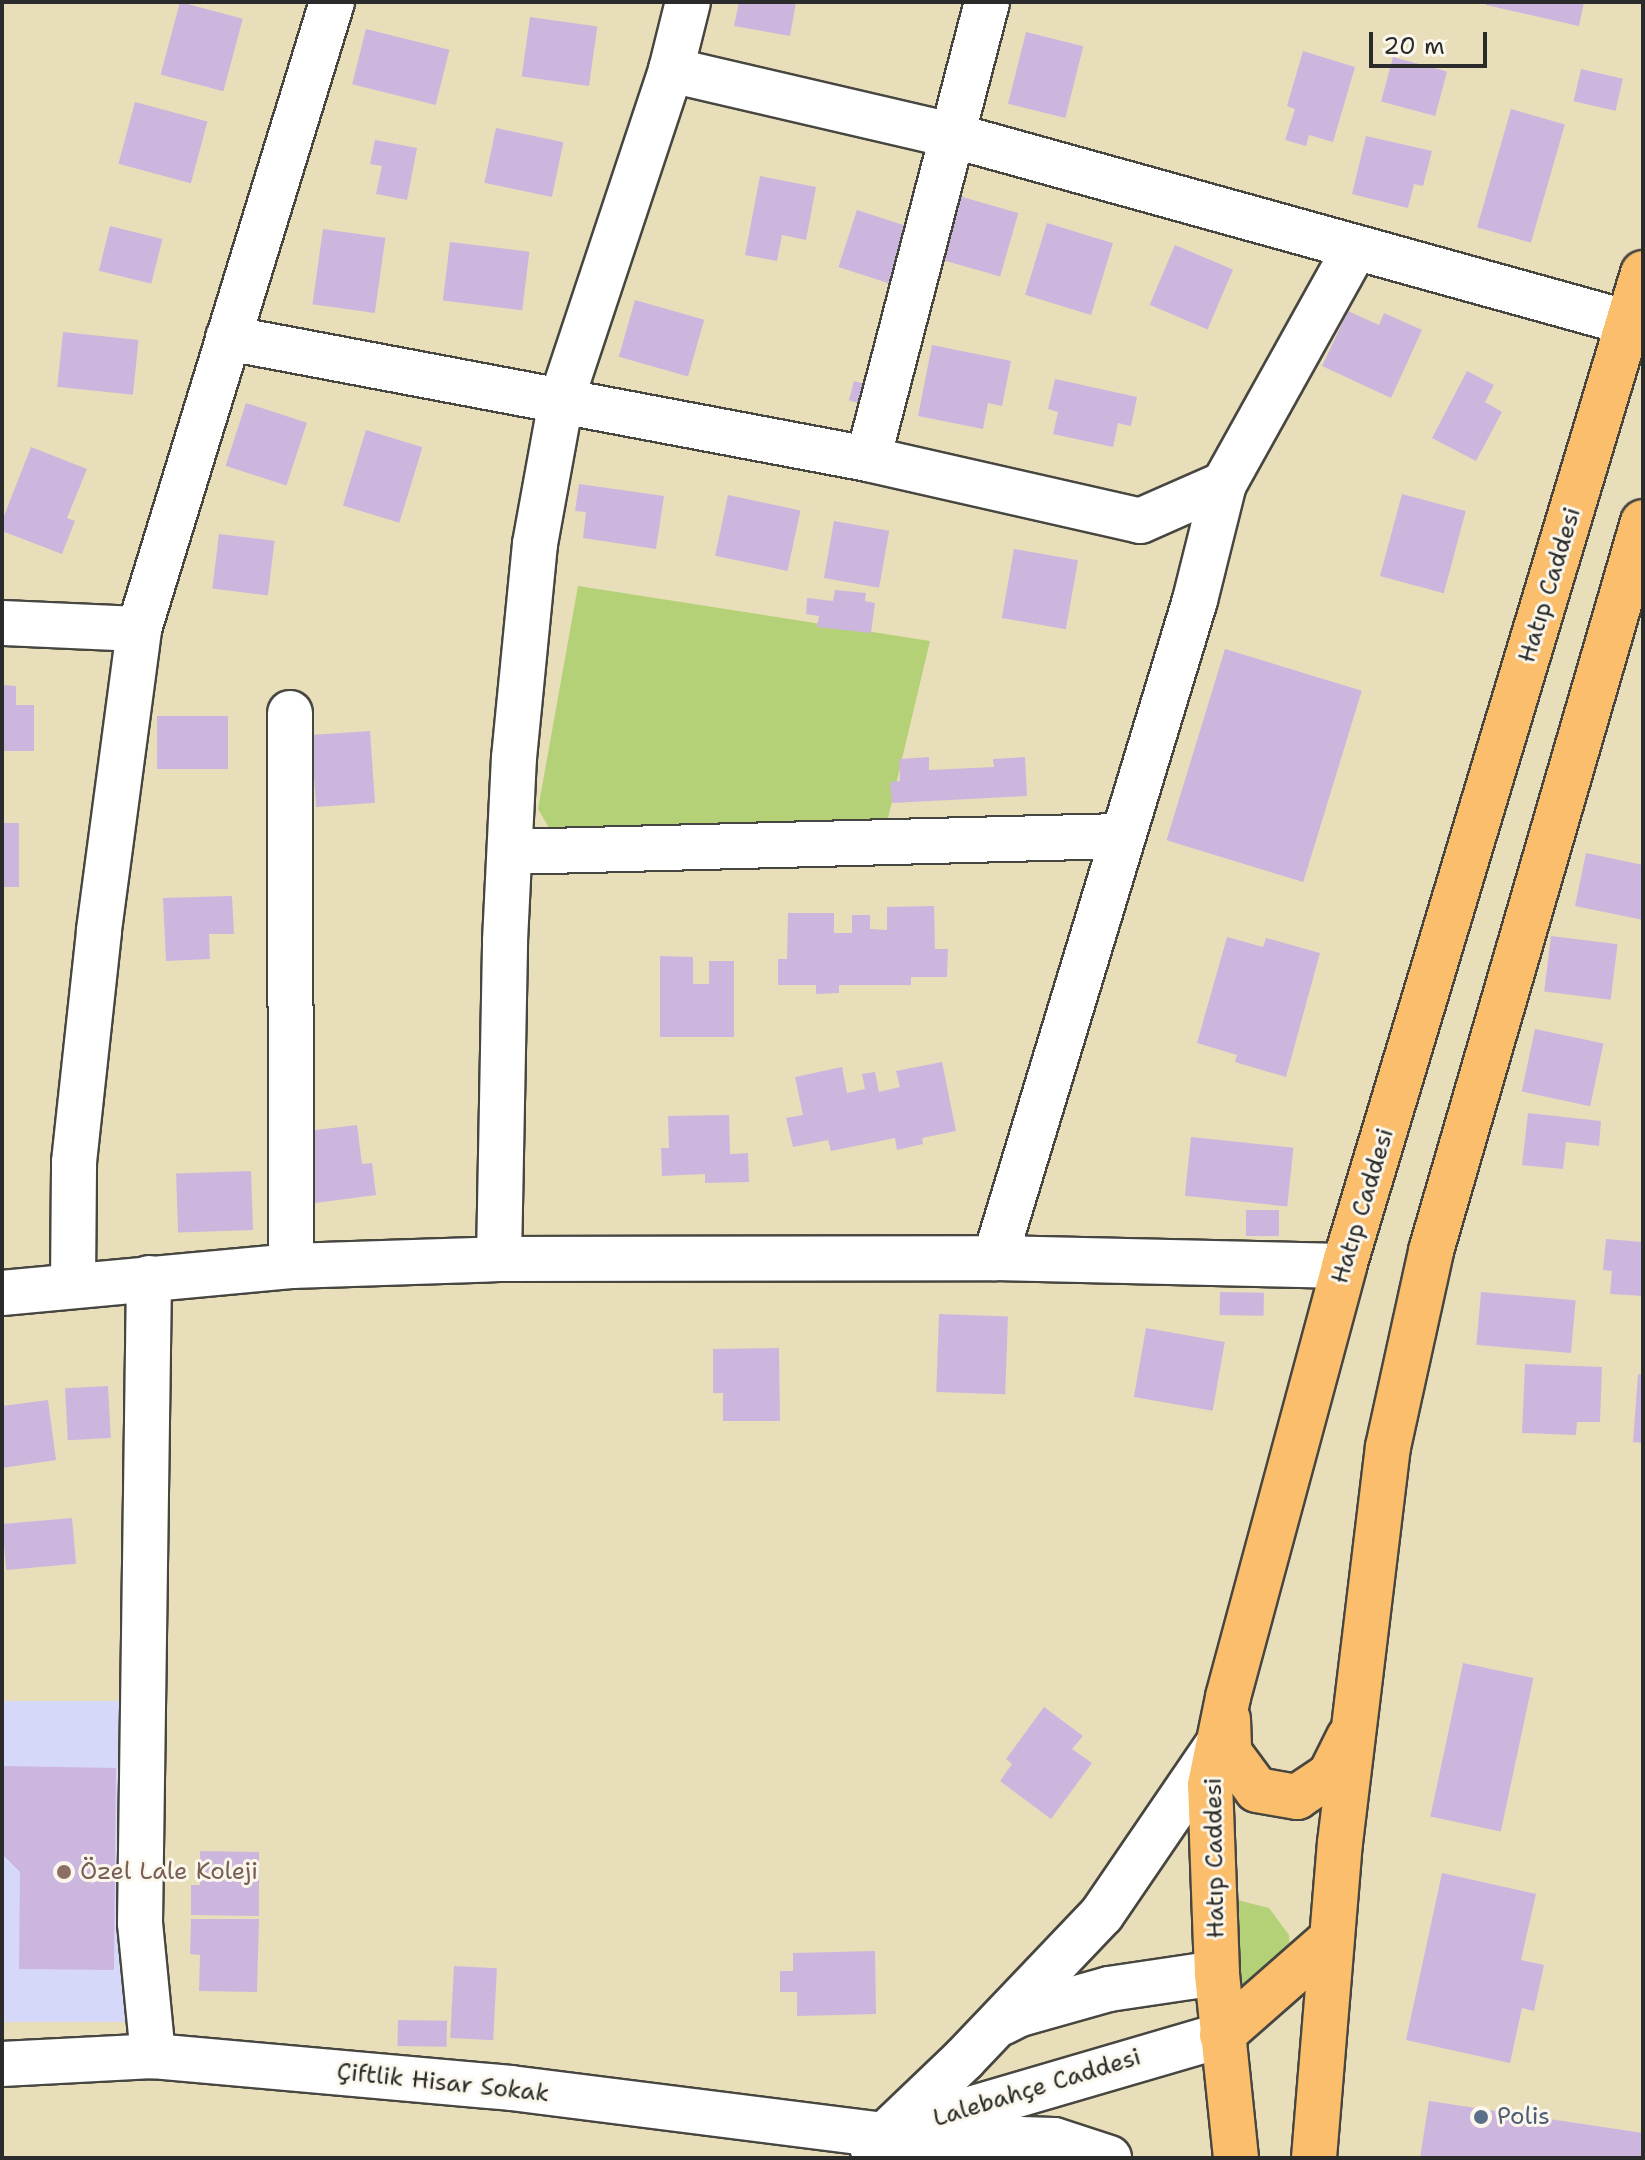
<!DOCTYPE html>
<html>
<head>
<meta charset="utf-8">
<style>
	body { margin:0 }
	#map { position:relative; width:1645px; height:2160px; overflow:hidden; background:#e8deba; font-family:"Shantell Sans",sans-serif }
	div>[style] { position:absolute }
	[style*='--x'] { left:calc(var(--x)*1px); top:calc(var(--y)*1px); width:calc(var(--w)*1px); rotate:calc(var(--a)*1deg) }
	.built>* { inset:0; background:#d5d8f9; transform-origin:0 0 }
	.green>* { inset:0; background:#b4d178 }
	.building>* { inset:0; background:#cdb6de; transform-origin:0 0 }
	.roads { filter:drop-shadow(2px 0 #474640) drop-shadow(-2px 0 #474640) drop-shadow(0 2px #474640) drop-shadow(0 -2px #474640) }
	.minor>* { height:44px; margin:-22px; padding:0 22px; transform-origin:22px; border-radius:22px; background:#fff }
	.major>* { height:44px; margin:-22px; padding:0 22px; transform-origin:22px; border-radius:22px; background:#fabe6d }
	.dots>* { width:22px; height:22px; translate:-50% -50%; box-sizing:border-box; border:4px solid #fbf7ec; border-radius:50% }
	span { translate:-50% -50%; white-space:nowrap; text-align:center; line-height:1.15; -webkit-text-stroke:6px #fbf7ec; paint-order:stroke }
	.street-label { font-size:24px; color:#2b2b2b }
	.education-label { font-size:24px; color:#785e54 }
	.left { translate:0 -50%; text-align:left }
	.service-label { font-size:24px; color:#4e5e75 }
	.frame { position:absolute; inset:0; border:4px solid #2b2b2b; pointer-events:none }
	.scale { position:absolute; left:1369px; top:32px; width:118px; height:36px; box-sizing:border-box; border:4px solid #2b2b2b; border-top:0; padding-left:10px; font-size:24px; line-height:28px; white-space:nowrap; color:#2b2b2b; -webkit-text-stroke:6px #fbf7ec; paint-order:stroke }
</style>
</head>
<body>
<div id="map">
	<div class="built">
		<i style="left:125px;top:1701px;width:321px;height:125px;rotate:90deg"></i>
	</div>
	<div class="green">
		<i style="clip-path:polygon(578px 586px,930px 641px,887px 822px,552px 833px,538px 809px)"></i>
		<i style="clip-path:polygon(1237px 1900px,1269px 1908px,1289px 1935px,1290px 1951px,1249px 1998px,1195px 1970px,1191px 1954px,1198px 1923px,1222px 1903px)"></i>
	</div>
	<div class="building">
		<i style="left:180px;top:2px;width:65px;height:75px;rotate:15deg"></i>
		<i style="clip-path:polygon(739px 2px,796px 2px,790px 36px,734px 26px)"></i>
		<i style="clip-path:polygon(1486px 2px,1584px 2px,1579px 26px,1486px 5px)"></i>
		<i style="left:530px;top:17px;width:68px;height:60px;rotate:8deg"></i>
		<i style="left:366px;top:29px;width:86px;height:57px;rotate:14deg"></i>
		<i style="left:1026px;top:32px;width:59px;height:74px;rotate:14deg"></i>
		<i style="clip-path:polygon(1303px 51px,1355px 67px,1333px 142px,1309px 135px,1306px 146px,1285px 140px,1295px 109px,1287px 106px)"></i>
		<i style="left:1393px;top:57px;width:56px;height:46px;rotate:15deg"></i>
		<i style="left:1581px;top:69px;width:43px;height:33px;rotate:13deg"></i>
		<i style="left:135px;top:102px;width:75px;height:64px;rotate:15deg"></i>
		<i style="left:1511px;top:109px;width:56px;height:123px;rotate:16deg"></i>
		<i style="left:496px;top:128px;width:69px;height:56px;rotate:12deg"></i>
		<i style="clip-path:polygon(1366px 136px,1432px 151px,1423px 186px,1414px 184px,1408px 208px,1352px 194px)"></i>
		<i style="clip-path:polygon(375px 140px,417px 148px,407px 200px,376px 194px,382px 166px,370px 164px)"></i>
		<i style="clip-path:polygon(760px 176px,816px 187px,806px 240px,782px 235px,777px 261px,745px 255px)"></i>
		<i style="left:952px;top:194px;width:69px;height:66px;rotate:16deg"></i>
		<i style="left:857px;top:210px;width:55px;height:60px;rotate:18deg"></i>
		<i style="left:1047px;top:223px;width:69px;height:75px;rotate:17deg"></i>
		<i style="left:110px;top:226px;width:54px;height:46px;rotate:14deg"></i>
		<i style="left:323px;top:229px;width:63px;height:76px;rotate:8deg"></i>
		<i style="left:450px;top:242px;width:80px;height:59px;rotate:7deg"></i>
		<i style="left:1175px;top:245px;width:63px;height:65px;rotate:23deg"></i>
		<i style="left:635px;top:300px;width:72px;height:59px;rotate:16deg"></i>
		<i style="clip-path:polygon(1348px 311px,1379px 325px,1384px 313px,1422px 330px,1391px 398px,1322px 366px)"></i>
		<i style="left:63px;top:332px;width:76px;height:55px;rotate:6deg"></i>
		<i style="clip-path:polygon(932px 345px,1011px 361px,1002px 406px,988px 403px,983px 429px,918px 416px)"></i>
		<i style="clip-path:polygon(1467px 371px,1494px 385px,1485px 402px,1502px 412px,1476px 461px,1432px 438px)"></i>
		<i style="clip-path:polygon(1055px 379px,1137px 397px,1131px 426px,1118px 423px,1113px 447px,1053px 434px,1058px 412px,1048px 409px)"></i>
		<i style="left:854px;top:381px;width:16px;height:20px;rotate:15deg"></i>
		<i style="left:246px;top:403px;width:64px;height:66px;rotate:18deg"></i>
		<i style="left:366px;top:430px;width:59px;height:79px;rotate:17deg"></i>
		<i style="clip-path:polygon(31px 447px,87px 469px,67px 518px,75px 521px,62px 554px,2px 531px,2px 521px)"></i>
		<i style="clip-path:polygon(579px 484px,664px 496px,656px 549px,583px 538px,586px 512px,575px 511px)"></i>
		<i style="left:1402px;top:494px;width:66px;height:85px;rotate:15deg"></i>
		<i style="left:728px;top:495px;width:74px;height:62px;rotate:12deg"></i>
		<i style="left:834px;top:521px;width:56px;height:58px;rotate:10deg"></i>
		<i style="left:219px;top:534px;width:56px;height:55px;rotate:7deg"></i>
		<i style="left:1014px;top:549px;width:65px;height:70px;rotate:10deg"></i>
		<i style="clip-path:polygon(835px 590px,866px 593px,865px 601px,875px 603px,871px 633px,817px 627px,819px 616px,806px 614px,807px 598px,833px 601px)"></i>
		<i style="left:1225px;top:649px;width:143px;height:200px;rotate:17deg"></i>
		<i style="clip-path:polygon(2px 685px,16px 686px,16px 705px,34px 705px,34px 751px,2px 751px)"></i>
		<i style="left:157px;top:716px;width:71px;height:53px"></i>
		<i style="left:370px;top:731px;width:72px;height:59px;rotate:86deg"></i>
		<i style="clip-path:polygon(929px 757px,929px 770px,994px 767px,993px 759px,1025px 757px,1027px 796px,892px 803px,890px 782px,900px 781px,899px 759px)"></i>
		<i style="left:2px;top:823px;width:17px;height:64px"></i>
		<i style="clip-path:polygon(1586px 853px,1643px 865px,1643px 920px,1575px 906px)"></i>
		<i style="clip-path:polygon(232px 896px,234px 934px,209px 934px,210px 959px,166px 961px,163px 898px)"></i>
		<i style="clip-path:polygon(934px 906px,935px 949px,948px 949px,947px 977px,911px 977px,911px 985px,839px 985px,839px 993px,816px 994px,816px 985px,778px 985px,778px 959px,787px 959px,788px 913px,834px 913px,834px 933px,852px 933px,852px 915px,870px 915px,870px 929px,887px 930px,887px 907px)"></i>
		<i style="left:1551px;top:936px;width:67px;height:56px;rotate:7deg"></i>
		<i style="clip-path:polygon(1227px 937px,1263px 947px,1266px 938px,1320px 953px,1286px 1077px,1235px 1062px,1237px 1055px,1197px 1043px)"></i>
		<i style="clip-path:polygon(660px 956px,693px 957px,693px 984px,709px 984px,709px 961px,734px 961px,734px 1037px,660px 1037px)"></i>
		<i style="left:1535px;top:1029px;width:70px;height:64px;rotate:12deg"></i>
		<i style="clip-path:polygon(942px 1062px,956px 1131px,922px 1138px,923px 1144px,897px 1150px,895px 1138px,831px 1151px,828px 1140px,793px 1147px,786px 1118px,803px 1115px,795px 1077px,842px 1067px,847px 1093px,865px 1089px,862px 1074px,875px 1072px,879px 1092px,900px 1087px,896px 1071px)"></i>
		<i style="clip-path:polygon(1528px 1113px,1601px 1121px,1599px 1146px,1566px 1142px,1563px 1169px,1522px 1165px)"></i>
		<i style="clip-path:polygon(729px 1115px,730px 1154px,748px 1153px,749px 1182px,705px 1183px,705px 1174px,662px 1176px,661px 1148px,669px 1148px,668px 1116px)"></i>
		<i style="clip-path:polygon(357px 1125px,362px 1164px,372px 1163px,376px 1195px,315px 1203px,307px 1131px)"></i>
		<i style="left:1191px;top:1137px;width:103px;height:59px;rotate:6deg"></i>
		<i style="left:251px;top:1171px;width:59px;height:75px;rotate:88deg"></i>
		<i style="left:1246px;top:1210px;width:33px;height:26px"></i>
		<i style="clip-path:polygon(1606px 1239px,1643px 1242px,1643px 1296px,1610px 1294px,1612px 1271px,1603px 1270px)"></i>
		<i style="left:1220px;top:1292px;width:44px;height:23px;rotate:1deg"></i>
		<i style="left:1481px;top:1292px;width:95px;height:53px;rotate:5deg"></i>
		<i style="left:939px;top:1314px;width:69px;height:78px;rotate:2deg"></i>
		<i style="left:1146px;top:1328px;width:80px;height:70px;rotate:10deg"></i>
		<i style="clip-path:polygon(779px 1348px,780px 1421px,723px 1421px,723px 1393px,713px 1393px,713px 1349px)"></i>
		<i style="clip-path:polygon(1525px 1364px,1602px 1367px,1600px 1422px,1577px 1422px,1576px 1435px,1522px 1433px)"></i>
		<i style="clip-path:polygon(1638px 1374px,1643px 1375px,1643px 1443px,1633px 1442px)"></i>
		<i style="left:108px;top:1386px;width:52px;height:43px;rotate:87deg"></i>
		<i style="clip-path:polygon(48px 1400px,56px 1460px,2px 1468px,2px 1406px)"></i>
		<i style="left:72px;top:1518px;width:46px;height:70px;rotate:85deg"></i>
		<i style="left:1463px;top:1663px;width:72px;height:157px;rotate:12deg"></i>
		<i style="clip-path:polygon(1044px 1707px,1083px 1736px,1072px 1749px,1092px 1763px,1051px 1819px,1000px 1781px,1012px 1764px,1006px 1759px)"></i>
		<i style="clip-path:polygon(2px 1766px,116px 1768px,114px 1970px,19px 1969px,20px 1872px,2px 1854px)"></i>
		<i style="clip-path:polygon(200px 1851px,259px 1852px,259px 1916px,191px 1915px,191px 1885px,200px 1885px)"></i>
		<i style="clip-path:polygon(1442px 1873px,1536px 1894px,1521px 1960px,1544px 1965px,1534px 2011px,1522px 2008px,1510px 2063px,1406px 2040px)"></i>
		<i style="clip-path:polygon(191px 1919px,259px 1919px,257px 1992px,199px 1991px,200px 1955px,190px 1954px)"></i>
		<i style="clip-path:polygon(875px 1951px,876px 2014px,797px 2016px,797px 1992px,780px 1992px,780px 1971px,793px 1971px,793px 1953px)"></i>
		<i style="left:454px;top:1966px;width:43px;height:72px;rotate:3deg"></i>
		<i style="left:398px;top:2020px;width:49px;height:26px;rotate:1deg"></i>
		<i style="clip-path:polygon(1429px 2101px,1643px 2133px,1641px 2158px,1420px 2158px)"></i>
	</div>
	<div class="roads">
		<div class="minor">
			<i style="--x:671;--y:70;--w:287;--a:13.1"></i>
			<i style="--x:951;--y:135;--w:704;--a:15.5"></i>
			<i style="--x:228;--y:338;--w:651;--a:10.71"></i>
			<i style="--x:868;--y:459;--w:279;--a:12.8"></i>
			<i style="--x:1140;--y:521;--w:92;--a:-23.8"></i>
			<i style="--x:1224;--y:484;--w:269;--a:-60.9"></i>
			<i style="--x:868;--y:459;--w:472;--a:-75.4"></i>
			<i style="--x:2;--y:623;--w:137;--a:2.5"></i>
			<i style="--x:290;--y:713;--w:553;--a:89.9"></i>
			<i style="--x:510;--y:852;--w:613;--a:-1.5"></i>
			<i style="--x:995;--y:1258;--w:688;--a:-73.09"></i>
			<i style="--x:1195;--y:600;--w:120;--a:-76"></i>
			<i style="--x:499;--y:1259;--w:318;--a:-88.9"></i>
			<i style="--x:505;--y:941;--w:183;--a:-87.2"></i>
			<i style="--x:514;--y:758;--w:215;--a:-84.4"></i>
			<i style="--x:535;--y:544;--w:145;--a:-79.7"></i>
			<i style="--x:561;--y:401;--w:349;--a:-71.6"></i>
			<i style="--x:671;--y:70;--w:70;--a:-76"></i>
			<i style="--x:149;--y:1278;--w:645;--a:90.8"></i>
			<i style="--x:140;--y:1923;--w:134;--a:84.4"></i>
			<i style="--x:73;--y:1284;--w:122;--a:-89.5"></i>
			<i style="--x:74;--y:1162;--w:233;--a:-83.8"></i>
			<i style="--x:99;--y:930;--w:304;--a:-82.4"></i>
			<i style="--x:139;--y:629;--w:656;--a:-72.89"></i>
			<i style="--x:2;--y:1293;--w:290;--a:-5.3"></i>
			<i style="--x:291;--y:1266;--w:208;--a:-1.9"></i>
			<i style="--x:499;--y:1259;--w:496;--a:-0.1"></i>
			<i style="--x:995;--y:1258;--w:349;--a:1.3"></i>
			<i style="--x:1002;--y:2023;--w:20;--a:-27"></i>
			<i style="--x:1020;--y:2014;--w:92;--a:-15.7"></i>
			<i style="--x:1109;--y:1989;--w:109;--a:-8.4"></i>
			<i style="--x:2;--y:2064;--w:151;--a:-3"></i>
			<i style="--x:153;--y:2056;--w:359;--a:5.1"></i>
			<i style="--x:511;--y:2088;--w:374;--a:7.2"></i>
			<i style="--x:882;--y:2135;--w:172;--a:1.7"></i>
			<i style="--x:1054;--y:2140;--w:58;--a:18.1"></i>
			<i style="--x:915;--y:2125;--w:320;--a:-16.3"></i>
			<i style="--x:872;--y:2147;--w:127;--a:-43.7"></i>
			<i style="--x:964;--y:2059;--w:200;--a:-46.4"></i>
			<i style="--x:1102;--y:1914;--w:206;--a:-55.7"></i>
		</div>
		<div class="major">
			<i style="--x:1228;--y:1719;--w:33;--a:88"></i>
			<i style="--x:1229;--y:1752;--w:47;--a:53.6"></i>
			<i style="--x:1257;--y:1790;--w:41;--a:9.9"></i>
			<i style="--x:1297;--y:1797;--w:40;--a:-34"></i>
			<i style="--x:1330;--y:1775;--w:42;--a:-63.4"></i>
			<i style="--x:1222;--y:2035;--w:144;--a:-41.3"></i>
			<i style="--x:1236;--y:2158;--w:186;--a:-95.9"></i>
			<i style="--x:1217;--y:1973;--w:188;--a:-92.1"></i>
			<i style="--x:1210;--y:1785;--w:90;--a:-78.4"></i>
			<i style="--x:1228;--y:1697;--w:446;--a:-74.9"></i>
			<i style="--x:1344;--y:1266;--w:1037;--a:-73.24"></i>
			<i style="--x:1314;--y:2158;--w:316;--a:-85.3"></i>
			<i style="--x:1340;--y:1843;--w:399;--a:-83.1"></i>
			<i style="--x:1388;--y:1447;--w:201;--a:-77.6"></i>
			<i style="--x:1431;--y:1251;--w:759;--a:-73.79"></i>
		</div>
	</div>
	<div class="dots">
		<i style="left:64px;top:1872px;background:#8d6e63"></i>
		<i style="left:1481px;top:2117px;background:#5c6f8a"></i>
	</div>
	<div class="street-label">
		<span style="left:1550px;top:585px;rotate:-73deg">Hatıp Caddesi</span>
		<span style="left:1363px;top:1206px;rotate:-73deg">Hatıp Caddesi</span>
		<span style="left:1215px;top:1858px;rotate:-91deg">Hatıp Caddesi</span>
		<span style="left:443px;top:2083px;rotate:6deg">Çiftlik Hisar Sokak</span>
		<span style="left:1037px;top:2088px;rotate:-17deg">Lalebahçe Caddesi</span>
	</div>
	<div class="education-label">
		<span class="left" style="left:80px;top:1872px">Özel Lale Koleji</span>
	</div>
	<div class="service-label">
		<span class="left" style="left:1497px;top:2117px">Polis</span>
	</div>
	<div class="frame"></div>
	<div class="scale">20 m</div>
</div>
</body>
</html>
